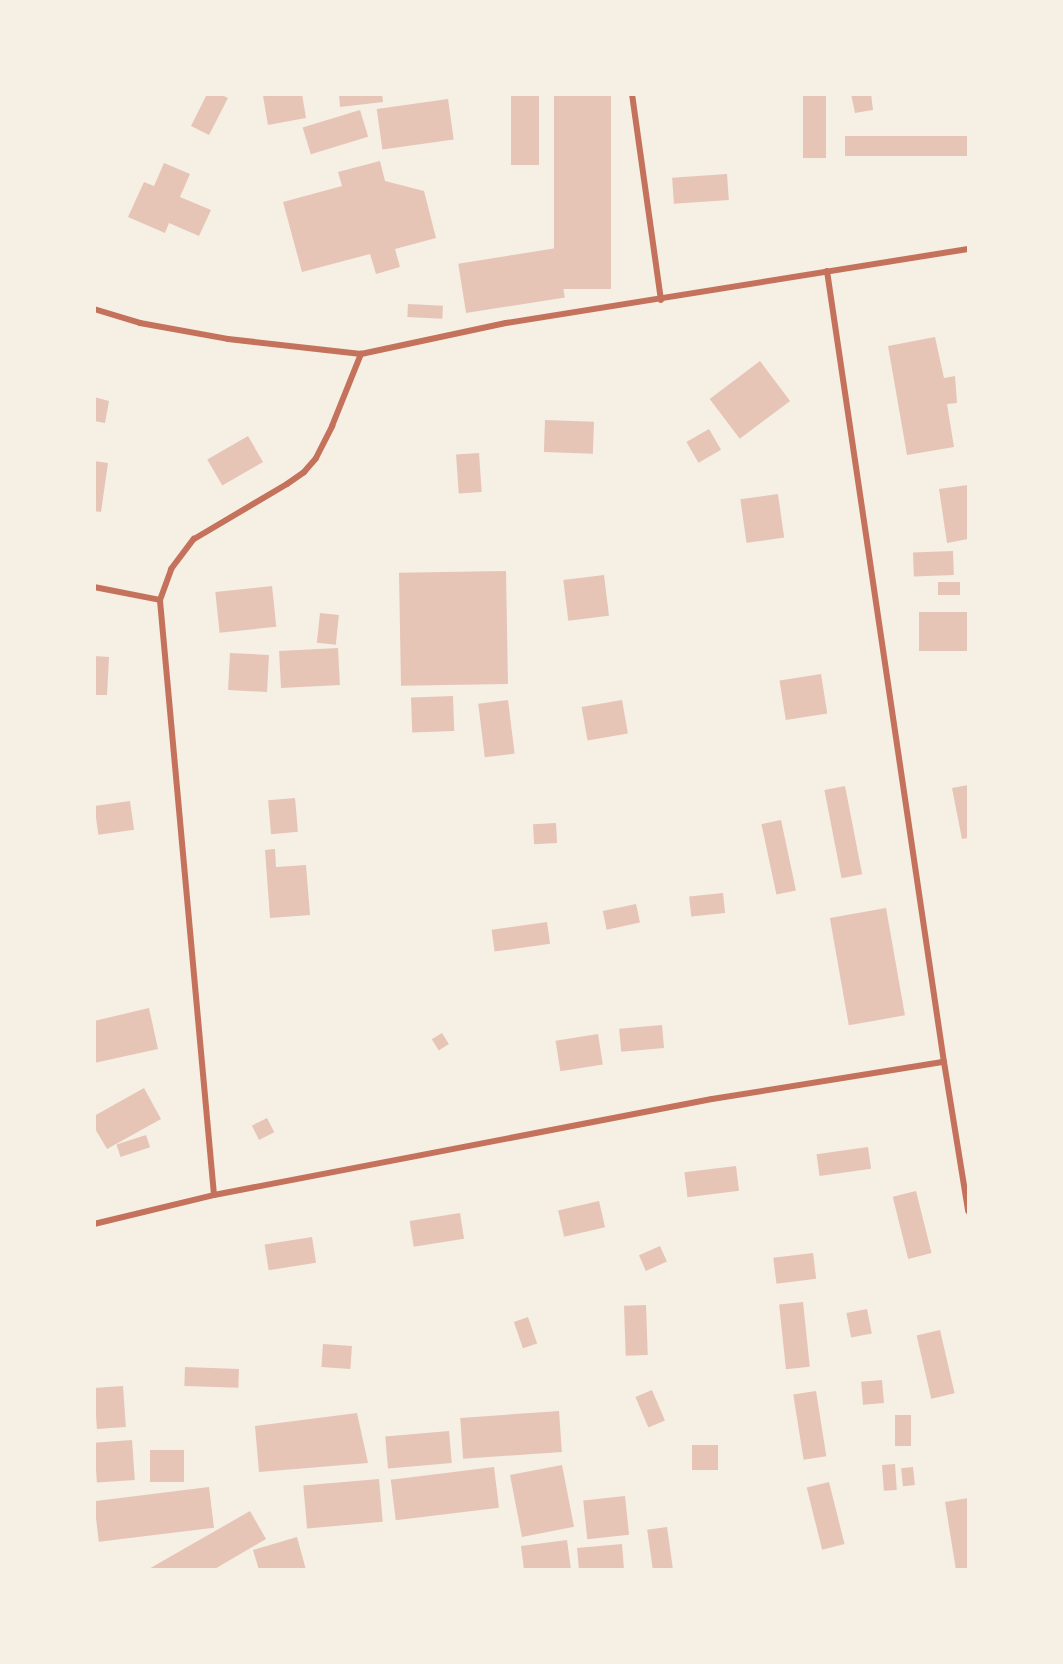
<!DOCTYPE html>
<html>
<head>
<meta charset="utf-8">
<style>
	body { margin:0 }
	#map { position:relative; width:1063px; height:1664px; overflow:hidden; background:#f6efe4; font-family:"Public Sans",sans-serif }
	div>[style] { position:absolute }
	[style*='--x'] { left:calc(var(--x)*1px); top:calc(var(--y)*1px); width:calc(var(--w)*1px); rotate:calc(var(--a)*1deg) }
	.building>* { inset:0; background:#e6c5b7; transform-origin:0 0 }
	.minor>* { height:6px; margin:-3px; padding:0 3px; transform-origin:3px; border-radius:3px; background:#c5725c }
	span { translate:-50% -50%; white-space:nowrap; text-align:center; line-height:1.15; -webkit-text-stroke:4.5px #f6efe4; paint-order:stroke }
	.frame { position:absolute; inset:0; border:96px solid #f6efe4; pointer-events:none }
</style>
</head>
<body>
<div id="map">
	<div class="building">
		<i style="clip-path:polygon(207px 94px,220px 94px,228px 98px,209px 135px,191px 126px)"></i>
		<i style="clip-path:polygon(271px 94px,302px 94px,306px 118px,268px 125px,263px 96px)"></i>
		<i style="clip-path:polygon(339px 94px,382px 94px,383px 102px,340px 107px)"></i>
		<i style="left:511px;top:94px;width:28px;height:71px"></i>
		<i style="left:554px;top:94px;width:57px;height:195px"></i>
		<i style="left:803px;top:94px;width:23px;height:64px"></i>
		<i style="clip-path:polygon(851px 94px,871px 94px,873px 110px,855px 113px)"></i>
		<i style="left:448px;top:99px;width:41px;height:72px;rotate:82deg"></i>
		<i style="left:360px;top:110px;width:28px;height:60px;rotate:73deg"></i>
		<i style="left:968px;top:136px;width:20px;height:123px;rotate:90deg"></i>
		<i style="clip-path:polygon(380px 161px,385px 181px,424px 191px,436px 238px,395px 249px,400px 267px,376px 274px,370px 254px,302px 272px,283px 202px,342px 186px,338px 172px)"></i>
		<i style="clip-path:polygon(164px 163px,190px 174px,180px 197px,211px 210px,199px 236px,169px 223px,165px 233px,128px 217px,144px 182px,154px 186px)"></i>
		<i style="left:727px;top:174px;width:26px;height:55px;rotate:86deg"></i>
		<i style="left:557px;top:248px;width:50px;height:100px;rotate:81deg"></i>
		<i style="left:408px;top:304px;width:35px;height:13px;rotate:3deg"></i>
		<i style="clip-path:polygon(935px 337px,944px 378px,955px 376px,957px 403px,947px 404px,954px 447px,907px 455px,888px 346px)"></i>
		<i style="left:760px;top:361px;width:50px;height:63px;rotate:53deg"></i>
		<i style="clip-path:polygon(94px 397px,109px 401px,105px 423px,94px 421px)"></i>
		<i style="left:545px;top:420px;width:49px;height:32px;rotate:2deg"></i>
		<i style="left:709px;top:429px;width:24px;height:26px;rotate:60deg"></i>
		<i style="left:248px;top:436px;width:30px;height:47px;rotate:60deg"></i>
		<i style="left:479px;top:453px;width:39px;height:23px;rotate:86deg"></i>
		<i style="clip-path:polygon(94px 461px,108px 463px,101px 512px,94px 511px)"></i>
		<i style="clip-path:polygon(968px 485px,968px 539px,947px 543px,939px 489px)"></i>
		<i style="left:778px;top:494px;width:44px;height:38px;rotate:82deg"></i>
		<i style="left:953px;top:551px;width:24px;height:40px;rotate:88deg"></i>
		<i style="left:506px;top:571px;width:113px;height:107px;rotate:89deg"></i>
		<i style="left:604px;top:575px;width:41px;height:41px;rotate:83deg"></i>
		<i style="left:938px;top:582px;width:22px;height:13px"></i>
		<i style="left:272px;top:586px;width:41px;height:57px;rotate:84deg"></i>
		<i style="left:968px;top:612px;width:39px;height:49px;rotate:90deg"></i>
		<i style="left:320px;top:613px;width:19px;height:30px;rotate:6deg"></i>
		<i style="left:338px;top:648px;width:37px;height:59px;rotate:87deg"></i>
		<i style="left:230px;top:653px;width:39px;height:37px;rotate:3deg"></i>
		<i style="clip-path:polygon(94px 656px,109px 657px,107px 695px,94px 695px)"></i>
		<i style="left:821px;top:674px;width:40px;height:42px;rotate:81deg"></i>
		<i style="left:453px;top:696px;width:35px;height:42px;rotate:88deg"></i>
		<i style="left:508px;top:700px;width:54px;height:30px;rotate:83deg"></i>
		<i style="left:622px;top:700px;width:34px;height:41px;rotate:80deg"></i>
		<i style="clip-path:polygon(968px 785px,968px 838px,962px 839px,952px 788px)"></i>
		<i style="left:845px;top:786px;width:90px;height:21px;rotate:79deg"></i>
		<i style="left:295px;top:798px;width:34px;height:27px;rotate:85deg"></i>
		<i style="left:130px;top:801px;width:29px;height:36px;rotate:82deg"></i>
		<i style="left:781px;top:820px;width:72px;height:20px;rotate:78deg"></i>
		<i style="left:556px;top:823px;width:20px;height:23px;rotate:87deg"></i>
		<i style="clip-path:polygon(275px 849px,276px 867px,306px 865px,310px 915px,270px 918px,265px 850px)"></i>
		<i style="left:723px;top:893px;width:20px;height:34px;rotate:84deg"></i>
		<i style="left:636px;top:904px;width:19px;height:34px;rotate:78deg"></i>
		<i style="left:886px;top:908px;width:109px;height:57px;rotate:80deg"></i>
		<i style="left:547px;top:922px;width:22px;height:56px;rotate:82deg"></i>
		<i style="clip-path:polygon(149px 1008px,158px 1049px,94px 1063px,94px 1021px)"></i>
		<i style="left:662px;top:1025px;width:23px;height:43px;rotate:85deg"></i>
		<i style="left:442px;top:1033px;width:13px;height:12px;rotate:58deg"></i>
		<i style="left:598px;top:1034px;width:31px;height:43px;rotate:81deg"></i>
		<i style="clip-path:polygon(144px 1088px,161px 1119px,107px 1149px,94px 1127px,94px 1116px)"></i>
		<i style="left:267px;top:1118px;width:16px;height:17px;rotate:63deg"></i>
		<i style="left:146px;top:1135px;width:13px;height:31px;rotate:72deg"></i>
		<i style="left:868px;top:1147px;width:22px;height:52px;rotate:82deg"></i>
		<i style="left:736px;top:1166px;width:25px;height:52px;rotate:83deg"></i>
		<i style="left:916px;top:1191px;width:64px;height:24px;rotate:76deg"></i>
		<i style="left:599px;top:1201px;width:27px;height:42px;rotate:77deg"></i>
		<i style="left:460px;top:1213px;width:26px;height:51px;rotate:81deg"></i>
		<i style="left:312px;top:1237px;width:26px;height:48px;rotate:81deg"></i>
		<i style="left:660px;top:1246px;width:17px;height:23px;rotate:66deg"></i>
		<i style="left:813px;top:1253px;width:26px;height:40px;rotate:83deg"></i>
		<i style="left:803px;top:1302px;width:65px;height:24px;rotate:84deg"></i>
		<i style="left:646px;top:1305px;width:50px;height:22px;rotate:88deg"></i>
		<i style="left:867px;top:1309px;width:25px;height:21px;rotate:79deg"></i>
		<i style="left:528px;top:1317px;width:28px;height:15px;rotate:71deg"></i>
		<i style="left:940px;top:1330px;width:65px;height:24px;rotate:77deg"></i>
		<i style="left:323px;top:1344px;width:29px;height:23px;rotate:4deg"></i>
		<i style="left:185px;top:1367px;width:54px;height:19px;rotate:2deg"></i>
		<i style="left:882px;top:1380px;width:23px;height:21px;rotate:85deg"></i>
		<i style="left:123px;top:1386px;width:41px;height:29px;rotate:86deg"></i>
		<i style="left:652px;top:1390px;width:33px;height:18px;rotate:67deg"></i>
		<i style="left:816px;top:1391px;width:66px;height:23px;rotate:81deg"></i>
		<i style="left:559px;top:1411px;width:41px;height:99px;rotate:86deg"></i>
		<i style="clip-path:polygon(357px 1413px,368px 1463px,259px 1472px,255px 1426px)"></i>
		<i style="left:895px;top:1415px;width:16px;height:31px"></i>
		<i style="left:449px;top:1431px;width:32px;height:64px;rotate:85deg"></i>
		<i style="left:132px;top:1440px;width:40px;height:38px;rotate:86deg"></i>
		<i style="left:718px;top:1445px;width:25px;height:26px;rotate:90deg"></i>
		<i style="left:150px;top:1450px;width:34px;height:32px"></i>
		<i style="left:895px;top:1464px;width:26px;height:13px;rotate:86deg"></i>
		<i style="left:562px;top:1465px;width:63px;height:53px;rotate:79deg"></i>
		<i style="left:494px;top:1467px;width:41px;height:104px;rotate:83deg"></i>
		<i style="left:913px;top:1467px;width:18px;height:12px;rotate:84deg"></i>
		<i style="left:379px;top:1479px;width:43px;height:76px;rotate:85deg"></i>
		<i style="left:829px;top:1482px;width:64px;height:23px;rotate:76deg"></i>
		<i style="left:209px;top:1487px;width:41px;height:116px;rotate:83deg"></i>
		<i style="left:625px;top:1496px;width:39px;height:42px;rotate:84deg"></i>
		<i style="clip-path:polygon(968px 1498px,968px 1570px,956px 1570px,945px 1502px)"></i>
		<i style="clip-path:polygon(250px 1511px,266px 1539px,213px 1570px,147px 1570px)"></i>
		<i style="left:667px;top:1527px;width:43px;height:20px;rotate:82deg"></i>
		<i style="clip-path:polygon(297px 1537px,306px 1570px,259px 1570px,253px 1550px)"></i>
		<i style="clip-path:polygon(567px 1540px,571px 1570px,524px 1570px,521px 1546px)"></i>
		<i style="clip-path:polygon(622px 1544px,624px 1570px,579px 1570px,577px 1548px)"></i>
	</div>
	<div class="minor">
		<i style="--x:632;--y:94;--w:208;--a:82"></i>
		<i style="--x:827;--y:271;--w:800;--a:81.59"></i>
		<i style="--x:944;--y:1062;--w:151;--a:80.8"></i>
		<i style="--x:94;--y:309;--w:48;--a:16.9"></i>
		<i style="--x:140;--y:323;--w:89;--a:10.3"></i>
		<i style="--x:228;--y:339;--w:134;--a:6.4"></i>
		<i style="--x:361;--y:354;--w:148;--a:-12.1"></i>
		<i style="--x:506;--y:323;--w:468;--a:-9.1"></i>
		<i style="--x:94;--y:587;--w:67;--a:11.1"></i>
		<i style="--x:214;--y:1195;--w:597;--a:-95.19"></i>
		<i style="--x:160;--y:600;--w:33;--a:-70"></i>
		<i style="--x:171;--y:569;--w:38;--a:-53"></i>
		<i style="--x:194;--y:539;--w:108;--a:-30.6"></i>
		<i style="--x:287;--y:484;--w:21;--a:-35"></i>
		<i style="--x:304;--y:472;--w:18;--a:-49"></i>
		<i style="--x:316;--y:458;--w:36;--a:-63"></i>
		<i style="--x:332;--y:426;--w:78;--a:-68.1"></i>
		<i style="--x:94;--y:1224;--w:123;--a:-13.6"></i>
		<i style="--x:214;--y:1195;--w:507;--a:-10.91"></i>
		<i style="--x:712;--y:1099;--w:235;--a:-9.1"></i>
	</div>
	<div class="frame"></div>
</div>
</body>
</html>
